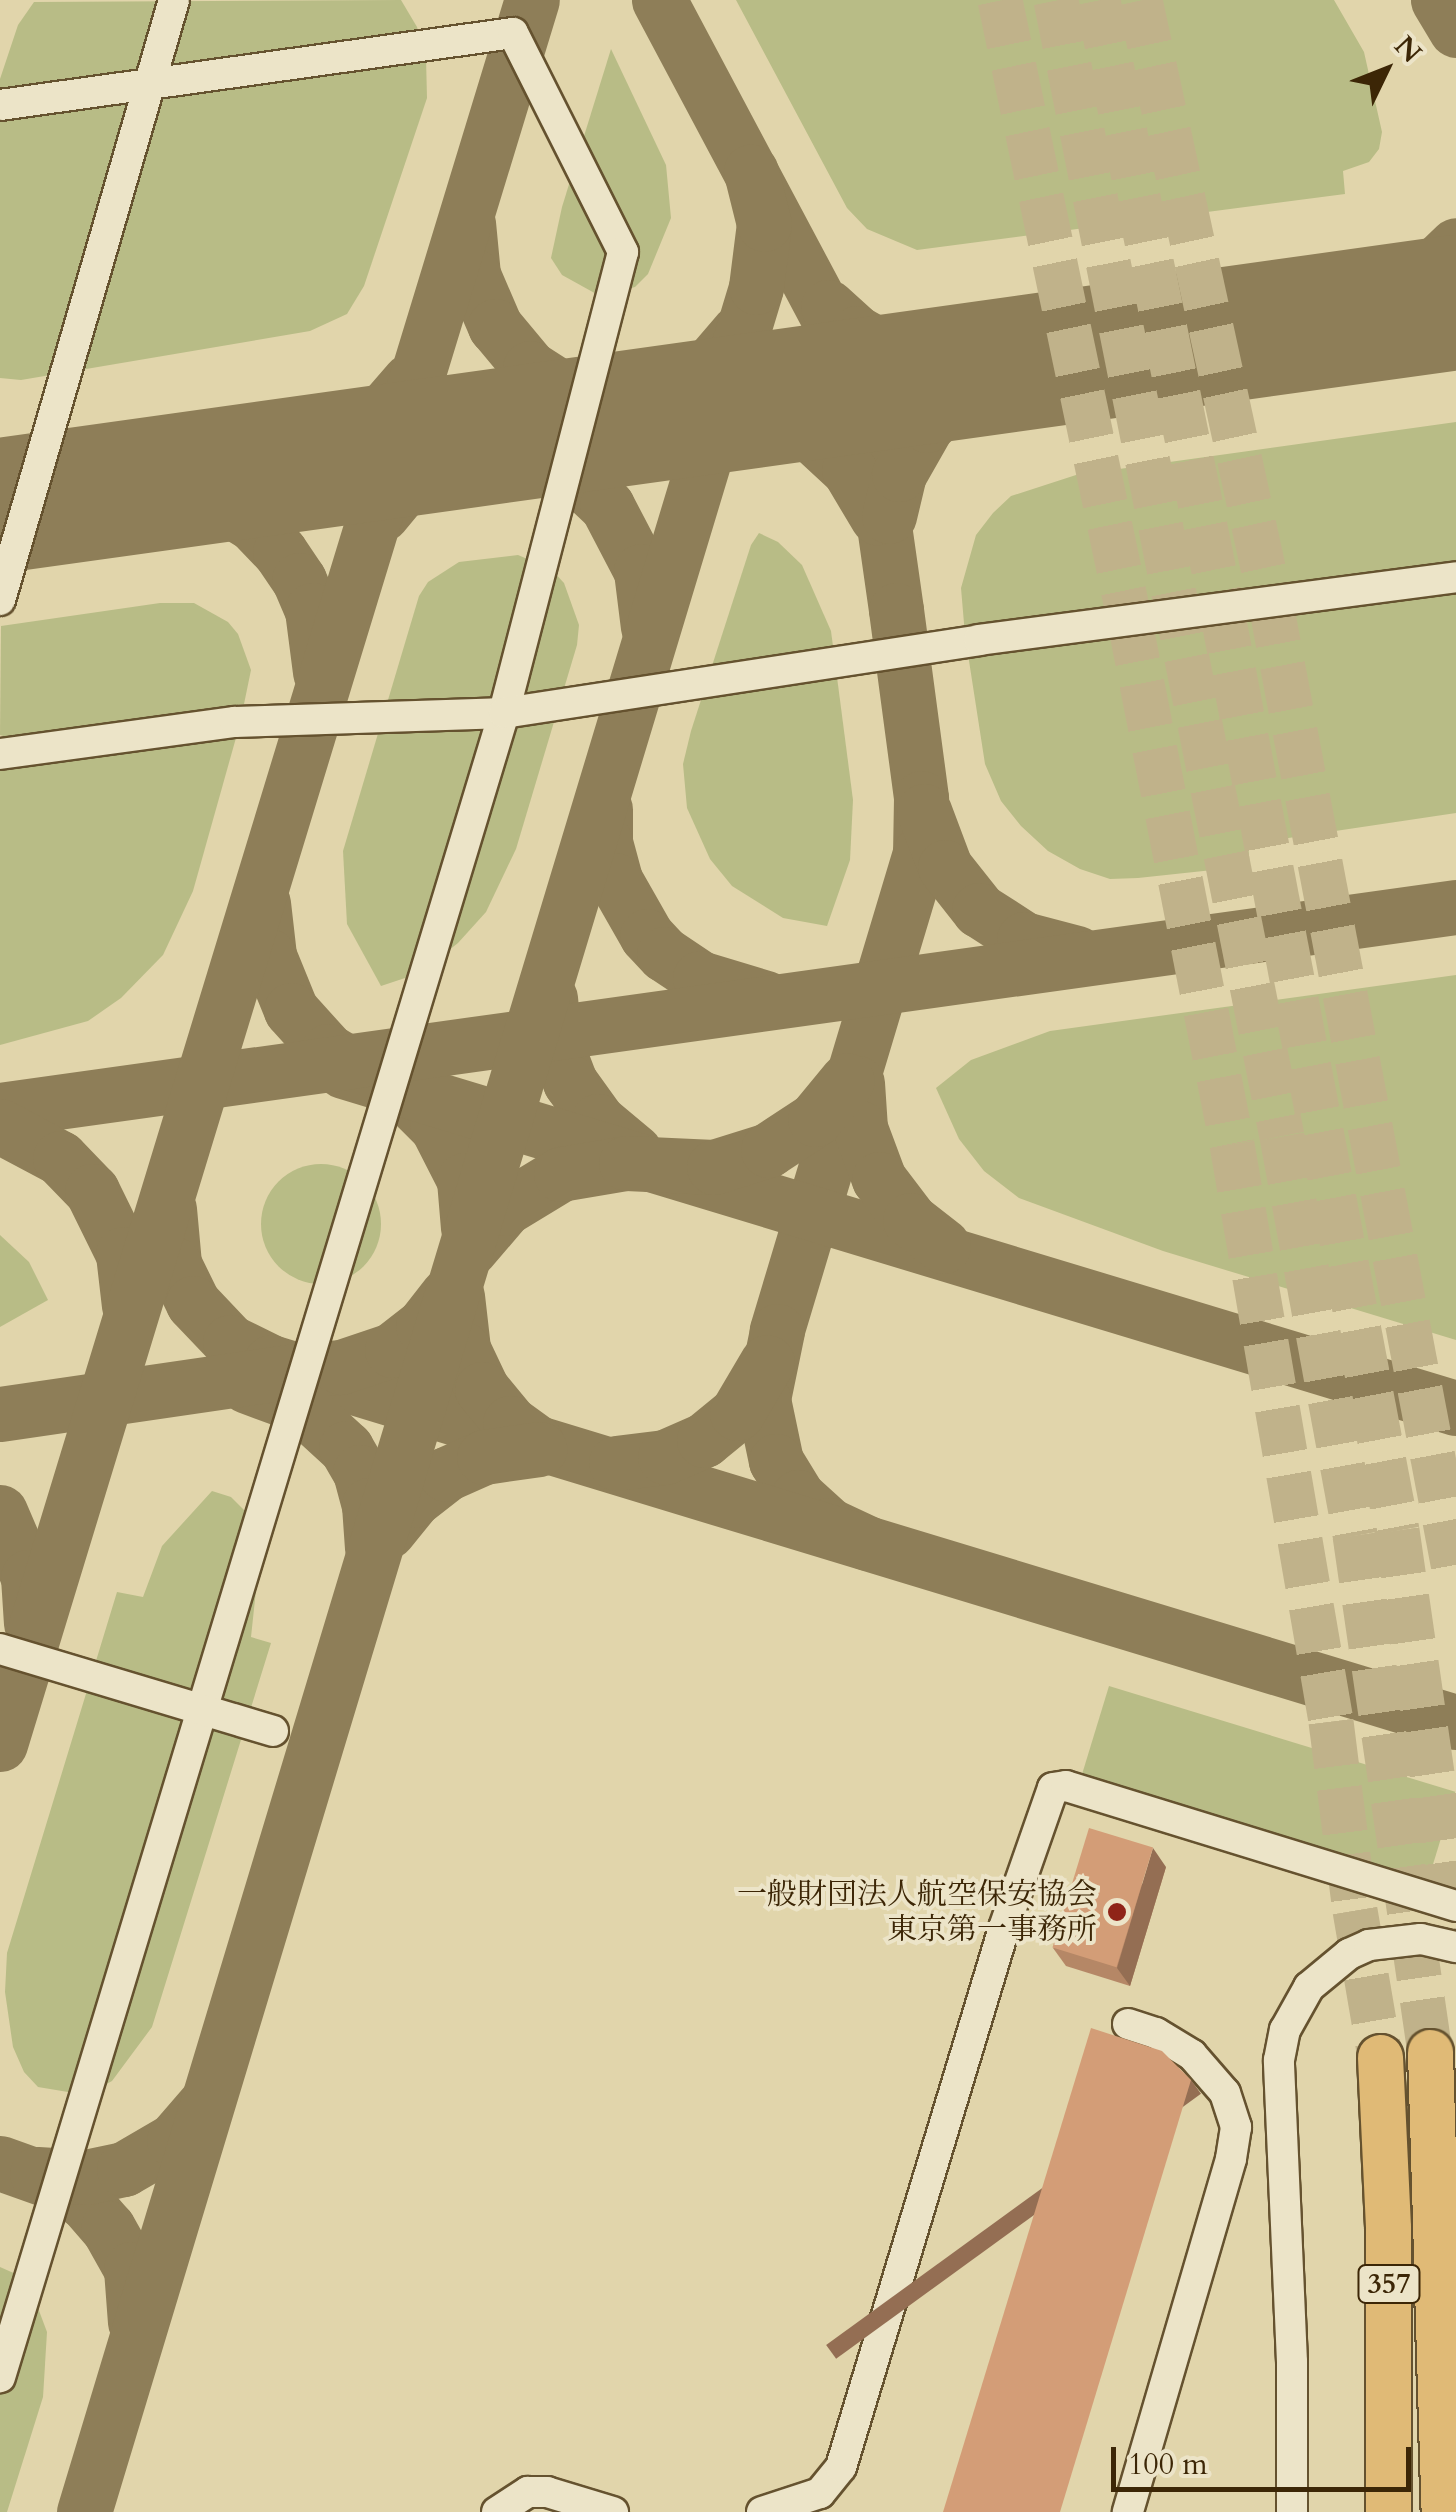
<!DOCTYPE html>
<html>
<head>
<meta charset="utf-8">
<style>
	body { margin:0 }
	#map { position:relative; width:1456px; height:2512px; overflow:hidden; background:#e1d5ab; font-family:Cardo,"Noto Serif JP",serif }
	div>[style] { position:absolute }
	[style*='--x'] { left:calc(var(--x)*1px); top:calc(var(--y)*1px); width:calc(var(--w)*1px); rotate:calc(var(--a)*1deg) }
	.green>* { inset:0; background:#b8bc86; transform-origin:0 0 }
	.round { border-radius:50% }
	.taxiway>* { height:55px; margin:-27.5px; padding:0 27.5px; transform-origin:27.5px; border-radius:27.5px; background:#8e7e58 }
	.runway>* { height:135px; margin:-67.5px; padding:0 67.5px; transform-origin:67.5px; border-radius:67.5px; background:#8e7e58 }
	.highway-tunnel>* { height:45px; margin-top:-22.5px; transform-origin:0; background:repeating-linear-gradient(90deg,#c0b28a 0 45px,transparent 0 67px) }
	.roads { filter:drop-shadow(2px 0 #65522f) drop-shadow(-2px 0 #65522f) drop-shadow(0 2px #65522f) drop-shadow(0 -2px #65522f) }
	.minor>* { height:30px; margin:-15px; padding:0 15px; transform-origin:15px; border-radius:15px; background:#ece4c8 }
	.highway>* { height:45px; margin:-22.5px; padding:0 22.5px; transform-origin:22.5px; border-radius:22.5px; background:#e0ba76 }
	.wall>* { inset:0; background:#b58766 }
	.shaded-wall>* { inset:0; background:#946e53; transform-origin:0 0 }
	.building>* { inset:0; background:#d39d77; transform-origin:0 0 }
	.dots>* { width:28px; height:28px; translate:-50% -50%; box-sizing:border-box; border:5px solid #ece4c8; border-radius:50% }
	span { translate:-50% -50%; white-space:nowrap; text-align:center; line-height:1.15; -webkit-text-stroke:8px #ece4c8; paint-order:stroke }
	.shield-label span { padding:2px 8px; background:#ece4c8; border:2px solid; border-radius:8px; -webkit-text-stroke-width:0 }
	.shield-label { font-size:28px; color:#3c2606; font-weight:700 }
	.poi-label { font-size:30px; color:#3c2606 }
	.right { translate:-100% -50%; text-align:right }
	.north { position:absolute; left:1336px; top:20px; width:100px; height:100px; -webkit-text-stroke:8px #ece4c8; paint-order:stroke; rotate:47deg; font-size:28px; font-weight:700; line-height:40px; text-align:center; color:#3c2606 }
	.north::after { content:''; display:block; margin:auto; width:35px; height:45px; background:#3c2606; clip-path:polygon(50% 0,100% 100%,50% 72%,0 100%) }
	.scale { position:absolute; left:1111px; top:2447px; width:300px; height:45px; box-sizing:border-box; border:5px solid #3c2606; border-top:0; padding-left:12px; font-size:30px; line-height:35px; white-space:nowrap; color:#3c2606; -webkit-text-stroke:8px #ece4c8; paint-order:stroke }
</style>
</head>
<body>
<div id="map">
	<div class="green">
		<i style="clip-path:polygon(401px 0,417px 27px,426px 58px,427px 98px,364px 286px,347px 314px,310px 331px,21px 380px,0 378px,0 79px,18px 25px,34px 2px)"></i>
		<i style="clip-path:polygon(736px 0,1334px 0,1364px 52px,1382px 132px,1379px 149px,1369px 162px,1343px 171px,1345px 194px,917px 250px,867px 229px,847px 208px)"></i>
		<i style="clip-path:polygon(611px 49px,666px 165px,671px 218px,648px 274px,635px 287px,600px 296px,562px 275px,551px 258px,562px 207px)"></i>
		<i style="clip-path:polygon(1456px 422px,1456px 813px,1248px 844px,1250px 866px,1138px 878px,1110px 879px,1080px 869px,1048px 851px,1021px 826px,1001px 801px,985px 764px,965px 635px,961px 588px,976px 535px,993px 513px,1011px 496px,1076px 475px)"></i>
		<i style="clip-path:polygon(759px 533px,778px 542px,802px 565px,831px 631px,853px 800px,850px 860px,827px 926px,783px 918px,732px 886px,710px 859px,687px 808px,683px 764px,691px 731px,751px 545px)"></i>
		<i style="clip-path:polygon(518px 555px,551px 569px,564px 583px,579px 625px,577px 645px,516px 849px,486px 912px,458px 943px,420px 973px,381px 986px,347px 924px,343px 851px,419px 596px,428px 582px,459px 562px)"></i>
		<i style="clip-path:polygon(160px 603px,194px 603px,228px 622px,238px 634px,251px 670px,244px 704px,14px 739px,0 735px,1px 626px)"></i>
		<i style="clip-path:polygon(241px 720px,193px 891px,163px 955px,121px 998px,88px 1021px,0 1045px,0 753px)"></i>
		<i style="clip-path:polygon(1456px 975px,1456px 1340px,1163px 1251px,1019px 1198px,984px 1171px,959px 1139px,936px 1088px,971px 1060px,1050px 1031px)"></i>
		<i class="round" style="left:261px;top:1164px;width:120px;height:120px"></i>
		<i style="clip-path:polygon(0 1235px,29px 1262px,48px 1300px,0 1327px)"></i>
		<i style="clip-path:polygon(212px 1491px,231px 1497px,247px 1513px,259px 1562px,251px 1637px,271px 1643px,152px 2027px,112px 2081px,86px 2095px,38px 2087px,24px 2072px,13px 2047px,5px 1992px,7px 1953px,117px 1592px,143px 1597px,162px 1546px)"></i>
		<i style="left:1109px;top:1686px;width:362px;height:93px;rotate:17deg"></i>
		<i style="clip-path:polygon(0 2267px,18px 2275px,32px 2292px,47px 2332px,43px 2397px,7px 2512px,0 2512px)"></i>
	</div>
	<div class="taxiway">
		<i style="--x:659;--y:0;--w:436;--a:62"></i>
		<i style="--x:864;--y:385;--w:227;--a:81.9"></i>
		<i style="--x:896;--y:610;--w:190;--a:82.4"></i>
		<i style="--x:921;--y:798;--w:55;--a:91"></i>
		<i style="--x:920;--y:853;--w:499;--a:106.7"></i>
		<i style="--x:777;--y:1331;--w:69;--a:101.6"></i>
		<i style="--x:763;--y:1399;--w:63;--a:78.2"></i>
		<i style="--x:776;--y:1461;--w:42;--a:58.6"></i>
		<i style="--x:798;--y:1497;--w:42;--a:42.1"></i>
		<i style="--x:829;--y:1525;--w:42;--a:25.3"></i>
		<i style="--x:1438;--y:0;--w:35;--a:59"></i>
		<i style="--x:468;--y:223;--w:52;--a:84.5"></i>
		<i style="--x:473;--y:275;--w:56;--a:66.7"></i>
		<i style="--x:495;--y:326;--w:55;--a:50.2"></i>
		<i style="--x:530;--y:368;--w:56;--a:32.6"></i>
		<i style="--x:577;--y:398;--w:68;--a:11.8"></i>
		<i style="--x:644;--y:412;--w:71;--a:-33.5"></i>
		<i style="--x:703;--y:373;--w:55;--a:-49.4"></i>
		<i style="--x:828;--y:307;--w:39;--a:42"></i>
		<i style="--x:857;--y:333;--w:51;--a:29.1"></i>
		<i style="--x:902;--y:358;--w:71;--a:8.9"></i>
		<i style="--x:1356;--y:315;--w:48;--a:-20.7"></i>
		<i style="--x:1401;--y:298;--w:76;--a:-43.9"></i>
		<i style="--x:721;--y:405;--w:57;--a:12.1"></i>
		<i style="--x:777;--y:417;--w:32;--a:24"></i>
		<i style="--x:806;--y:430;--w:59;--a:42.9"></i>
		<i style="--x:849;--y:470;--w:55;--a:59.2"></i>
		<i style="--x:305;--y:462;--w:38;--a:-23"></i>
		<i style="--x:340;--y:447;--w:38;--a:-35"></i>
		<i style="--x:371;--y:425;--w:58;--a:-49.2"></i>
		<i style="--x:148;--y:485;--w:34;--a:7"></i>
		<i style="--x:182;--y:489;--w:37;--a:20"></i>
		<i style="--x:217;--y:502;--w:42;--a:31.4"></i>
		<i style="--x:253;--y:524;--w:39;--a:46"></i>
		<i style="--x:280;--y:552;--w:34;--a:56"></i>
		<i style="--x:299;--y:580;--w:33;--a:67"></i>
		<i style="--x:312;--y:610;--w:63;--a:82.6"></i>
		<i style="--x:382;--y:514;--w:45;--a:-50.4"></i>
		<i style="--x:411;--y:479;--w:57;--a:-34.2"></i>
		<i style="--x:458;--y:447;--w:23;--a:-20"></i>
		<i style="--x:480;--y:439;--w:40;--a:12"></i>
		<i style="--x:519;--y:447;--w:63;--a:27.4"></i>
		<i style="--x:575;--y:476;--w:44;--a:43.2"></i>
		<i style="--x:607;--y:506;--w:73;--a:62.4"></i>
		<i style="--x:641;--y:571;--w:56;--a:82.9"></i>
		<i style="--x:889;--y:516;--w:43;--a:-76.6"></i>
		<i style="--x:899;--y:474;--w:56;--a:-60.3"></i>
		<i style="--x:927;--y:425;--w:56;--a:-42.8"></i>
		<i style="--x:968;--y:387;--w:55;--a:-25.6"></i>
		<i style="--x:605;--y:809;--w:33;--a:90"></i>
		<i style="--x:605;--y:842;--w:39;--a:75"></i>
		<i style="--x:615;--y:880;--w:64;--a:60.3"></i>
		<i style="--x:647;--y:936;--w:25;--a:47"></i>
		<i style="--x:664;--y:954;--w:43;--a:33.7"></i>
		<i style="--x:700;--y:978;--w:69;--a:16.9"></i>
		<i style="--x:924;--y:811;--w:60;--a:69.4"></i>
		<i style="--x:945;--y:867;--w:55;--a:51.7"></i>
		<i style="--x:979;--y:910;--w:54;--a:32.8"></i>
		<i style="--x:1024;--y:939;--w:55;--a:14.8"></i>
		<i style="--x:263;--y:903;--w:53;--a:83.5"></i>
		<i style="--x:269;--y:956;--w:58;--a:67.8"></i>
		<i style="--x:291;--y:1010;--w:55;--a:47.9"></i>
		<i style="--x:328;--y:1051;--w:94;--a:30.7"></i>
		<i style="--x:409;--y:1099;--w:40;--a:45"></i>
		<i style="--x:437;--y:1127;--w:59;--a:63"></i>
		<i style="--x:464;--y:1180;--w:48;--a:85.2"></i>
		<i style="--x:550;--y:998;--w:42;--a:84.6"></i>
		<i style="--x:554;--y:1040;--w:45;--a:69.1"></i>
		<i style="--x:570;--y:1082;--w:48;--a:54.3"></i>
		<i style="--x:598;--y:1121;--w:48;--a:40"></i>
		<i style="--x:343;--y:1071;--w:1163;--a:16.85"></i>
		<i style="--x:857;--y:1083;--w:45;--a:86.2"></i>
		<i style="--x:860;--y:1128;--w:54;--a:69.6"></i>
		<i style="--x:879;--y:1179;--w:51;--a:52.9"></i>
		<i style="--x:910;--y:1220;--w:42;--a:38.2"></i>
		<i style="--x:0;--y:1110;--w:1470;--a:-7.94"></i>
		<i style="--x:0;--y:1126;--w:68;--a:28.1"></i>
		<i style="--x:60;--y:1158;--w:46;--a:45.9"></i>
		<i style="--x:92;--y:1191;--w:70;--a:63.8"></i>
		<i style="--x:123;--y:1254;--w:52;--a:83.4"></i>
		<i style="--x:169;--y:1209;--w:55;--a:84.8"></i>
		<i style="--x:174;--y:1264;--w:43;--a:64"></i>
		<i style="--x:193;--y:1303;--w:54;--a:46.5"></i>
		<i style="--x:230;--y:1342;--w:46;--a:26"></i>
		<i style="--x:271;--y:1362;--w:1238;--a:16.9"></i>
		<i style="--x:470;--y:1249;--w:54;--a:-49.5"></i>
		<i style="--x:505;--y:1208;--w:66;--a:-31.3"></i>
		<i style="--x:561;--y:1174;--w:66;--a:-9.6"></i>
		<i style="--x:626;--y:1163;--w:88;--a:2.6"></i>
		<i style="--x:714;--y:1167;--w:57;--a:-17.5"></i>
		<i style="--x:768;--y:1150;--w:56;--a:-33.4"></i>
		<i style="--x:815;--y:1119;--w:50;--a:-50.6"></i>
		<i style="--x:457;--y:1296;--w:53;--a:83.5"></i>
		<i style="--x:463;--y:1349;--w:44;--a:64.6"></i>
		<i style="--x:482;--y:1389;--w:44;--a:50.5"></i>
		<i style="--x:510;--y:1423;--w:32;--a:36"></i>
		<i style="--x:305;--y:1369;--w:36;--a:-3"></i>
		<i style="--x:341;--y:1367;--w:54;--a:-18.4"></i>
		<i style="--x:392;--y:1350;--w:39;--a:-38"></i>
		<i style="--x:423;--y:1326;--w:39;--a:-52"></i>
		<i style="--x:247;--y:1386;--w:55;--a:20.1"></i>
		<i style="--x:299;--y:1405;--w:64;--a:42.5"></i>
		<i style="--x:346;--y:1448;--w:28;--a:60"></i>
		<i style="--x:360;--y:1472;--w:34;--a:75"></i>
		<i style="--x:369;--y:1505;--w:43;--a:86"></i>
		<i style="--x:0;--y:1414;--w:297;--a:-8.3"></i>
		<i style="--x:616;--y:1463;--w:49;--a:-7"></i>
		<i style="--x:665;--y:1457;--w:43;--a:-23.6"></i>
		<i style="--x:704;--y:1440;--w:43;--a:-39.3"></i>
		<i style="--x:737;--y:1413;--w:59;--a:-59.5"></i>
		<i style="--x:0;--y:1512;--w:71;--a:66.7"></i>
		<i style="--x:28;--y:1577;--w:46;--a:86.3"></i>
		<i style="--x:388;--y:1531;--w:40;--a:-51"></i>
		<i style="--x:413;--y:1500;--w:42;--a:-38.2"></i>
		<i style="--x:446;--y:1474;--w:42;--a:-24.1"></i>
		<i style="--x:484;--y:1457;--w:56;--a:-8.3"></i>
		<i style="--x:0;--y:1744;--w:1823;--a:-73.04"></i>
		<i style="--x:0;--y:2163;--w:63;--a:19.6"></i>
		<i style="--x:59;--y:2184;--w:32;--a:35"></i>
		<i style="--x:85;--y:2202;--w:35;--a:49"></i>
		<i style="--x:108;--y:2228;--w:47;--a:60.7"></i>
		<i style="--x:131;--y:2269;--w:53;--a:85.7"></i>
		<i style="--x:37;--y:2174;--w:49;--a:3.5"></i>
		<i style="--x:86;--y:2177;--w:39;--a:-12"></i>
		<i style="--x:124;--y:2169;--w:58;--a:-30.1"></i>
		<i style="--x:174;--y:2140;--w:48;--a:-49.3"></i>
		<i style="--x:84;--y:2512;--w:2324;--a:-73.19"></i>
		<i style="--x:756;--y:287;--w:64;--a:-82.8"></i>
		<i style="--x:764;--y:224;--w:54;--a:-104"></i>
	</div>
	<div class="runway">
		<i style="--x:0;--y:505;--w:1470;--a:-7.94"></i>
	</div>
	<div class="highway-tunnel">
		<i style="--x:1000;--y:0;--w:630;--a:78.19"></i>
		<i style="--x:1129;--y:617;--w:537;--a:78.94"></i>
		<i style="--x:1232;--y:1144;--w:585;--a:80.26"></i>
		<i style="--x:1331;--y:1721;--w:191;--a:82.8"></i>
		<i style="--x:1355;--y:1910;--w:149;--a:80.3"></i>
		<i style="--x:1056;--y:0;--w:1158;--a:78.75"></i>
		<i style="--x:1282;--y:1136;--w:406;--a:79.6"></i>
		<i style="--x:1355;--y:1535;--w:522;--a:81.75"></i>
		<i style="--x:1098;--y:0;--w:617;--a:78.51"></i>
		<i style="--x:1221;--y:605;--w:942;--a:79.23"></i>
		<i style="--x:1397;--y:1530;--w:413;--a:81.8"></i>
		<i style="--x:1140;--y:0;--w:613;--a:77.76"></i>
		<i style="--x:1270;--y:599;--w:997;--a:79.25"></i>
	</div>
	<div class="roads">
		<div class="minor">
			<i style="--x:0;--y:105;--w:518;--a:-7.99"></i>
			<i style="--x:513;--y:33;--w:245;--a:63.3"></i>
			<i style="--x:623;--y:252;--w:476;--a:104.5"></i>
			<i style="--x:504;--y:713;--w:1739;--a:106.85"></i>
			<i style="--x:0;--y:600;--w:625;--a:-73.83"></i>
			<i style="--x:0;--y:754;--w:237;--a:-7.8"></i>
			<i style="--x:235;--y:722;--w:269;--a:-1.9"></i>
			<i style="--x:504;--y:713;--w:481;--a:-8.7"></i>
			<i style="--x:979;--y:640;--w:481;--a:-7.5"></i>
			<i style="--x:0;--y:1649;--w:285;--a:16.7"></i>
			<i style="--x:1128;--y:2024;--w:29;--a:18"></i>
			<i style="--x:1156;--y:2033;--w:42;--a:31.4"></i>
			<i style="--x:1192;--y:2055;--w:50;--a:49"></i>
			<i style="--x:1225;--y:2093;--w:36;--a:72"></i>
			<i style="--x:1236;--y:2127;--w:32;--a:99"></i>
			<i style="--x:1231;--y:2159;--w:368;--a:106.3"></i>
			<i style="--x:497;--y:2512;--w:37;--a:-33"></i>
			<i style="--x:528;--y:2492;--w:19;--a:0"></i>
			<i style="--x:547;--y:2492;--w:69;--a:16.9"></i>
			<i style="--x:762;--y:2512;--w:61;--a:-18.1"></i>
			<i style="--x:820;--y:2493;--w:33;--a:-51"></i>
			<i style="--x:841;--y:2467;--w:563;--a:-73.17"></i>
			<i style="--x:1004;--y:1928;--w:148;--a:-70.7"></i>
			<i style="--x:1053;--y:1788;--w:13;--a:-9"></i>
			<i style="--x:1066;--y:1786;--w:408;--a:17.1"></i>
			<i style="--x:1292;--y:2512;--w:150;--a:-90"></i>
			<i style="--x:1292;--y:2362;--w:302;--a:-92.5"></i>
			<i style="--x:1279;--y:2060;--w:31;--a:-79"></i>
			<i style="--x:1285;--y:2030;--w:49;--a:-60.8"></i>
			<i style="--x:1309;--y:1987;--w:52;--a:-39.5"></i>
			<i style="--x:1349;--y:1954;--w:22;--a:-24"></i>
			<i style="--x:1369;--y:1945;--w:52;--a:-6.6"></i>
			<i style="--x:1421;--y:1939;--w:36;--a:13"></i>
		</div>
		<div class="highway">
			<i style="--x:1430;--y:2052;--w:460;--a:88.3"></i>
			<i style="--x:1380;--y:2057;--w:171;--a:87.3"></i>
			<i style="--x:1388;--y:2228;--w:284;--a:90"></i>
		</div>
	</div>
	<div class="wall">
		<i style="clip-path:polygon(1166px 1867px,1130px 1986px,1066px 1966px,1053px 1948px)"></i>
	</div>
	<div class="shaded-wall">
		<i style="clip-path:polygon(1153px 1848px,1166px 1867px,1130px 1986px,1117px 1968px)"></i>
		<i style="left:1191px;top:2080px;width:17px;height:451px;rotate:54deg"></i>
	</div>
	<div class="building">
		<i style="left:1089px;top:1828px;width:67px;height:125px;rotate:17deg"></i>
		<i style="clip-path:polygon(1091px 2028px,1162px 2051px,1191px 2080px,1060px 2512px,943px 2512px)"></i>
	</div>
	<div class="dots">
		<i style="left:1117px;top:1912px;background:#8f2418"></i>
	</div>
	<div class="shield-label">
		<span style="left:1389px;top:2284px">357</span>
	</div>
	<div class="poi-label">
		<span class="right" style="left:1097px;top:1912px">一般財団法人航空保安協会<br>東京第一事務所</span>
	</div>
	<div class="north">N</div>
	<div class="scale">100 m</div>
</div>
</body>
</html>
